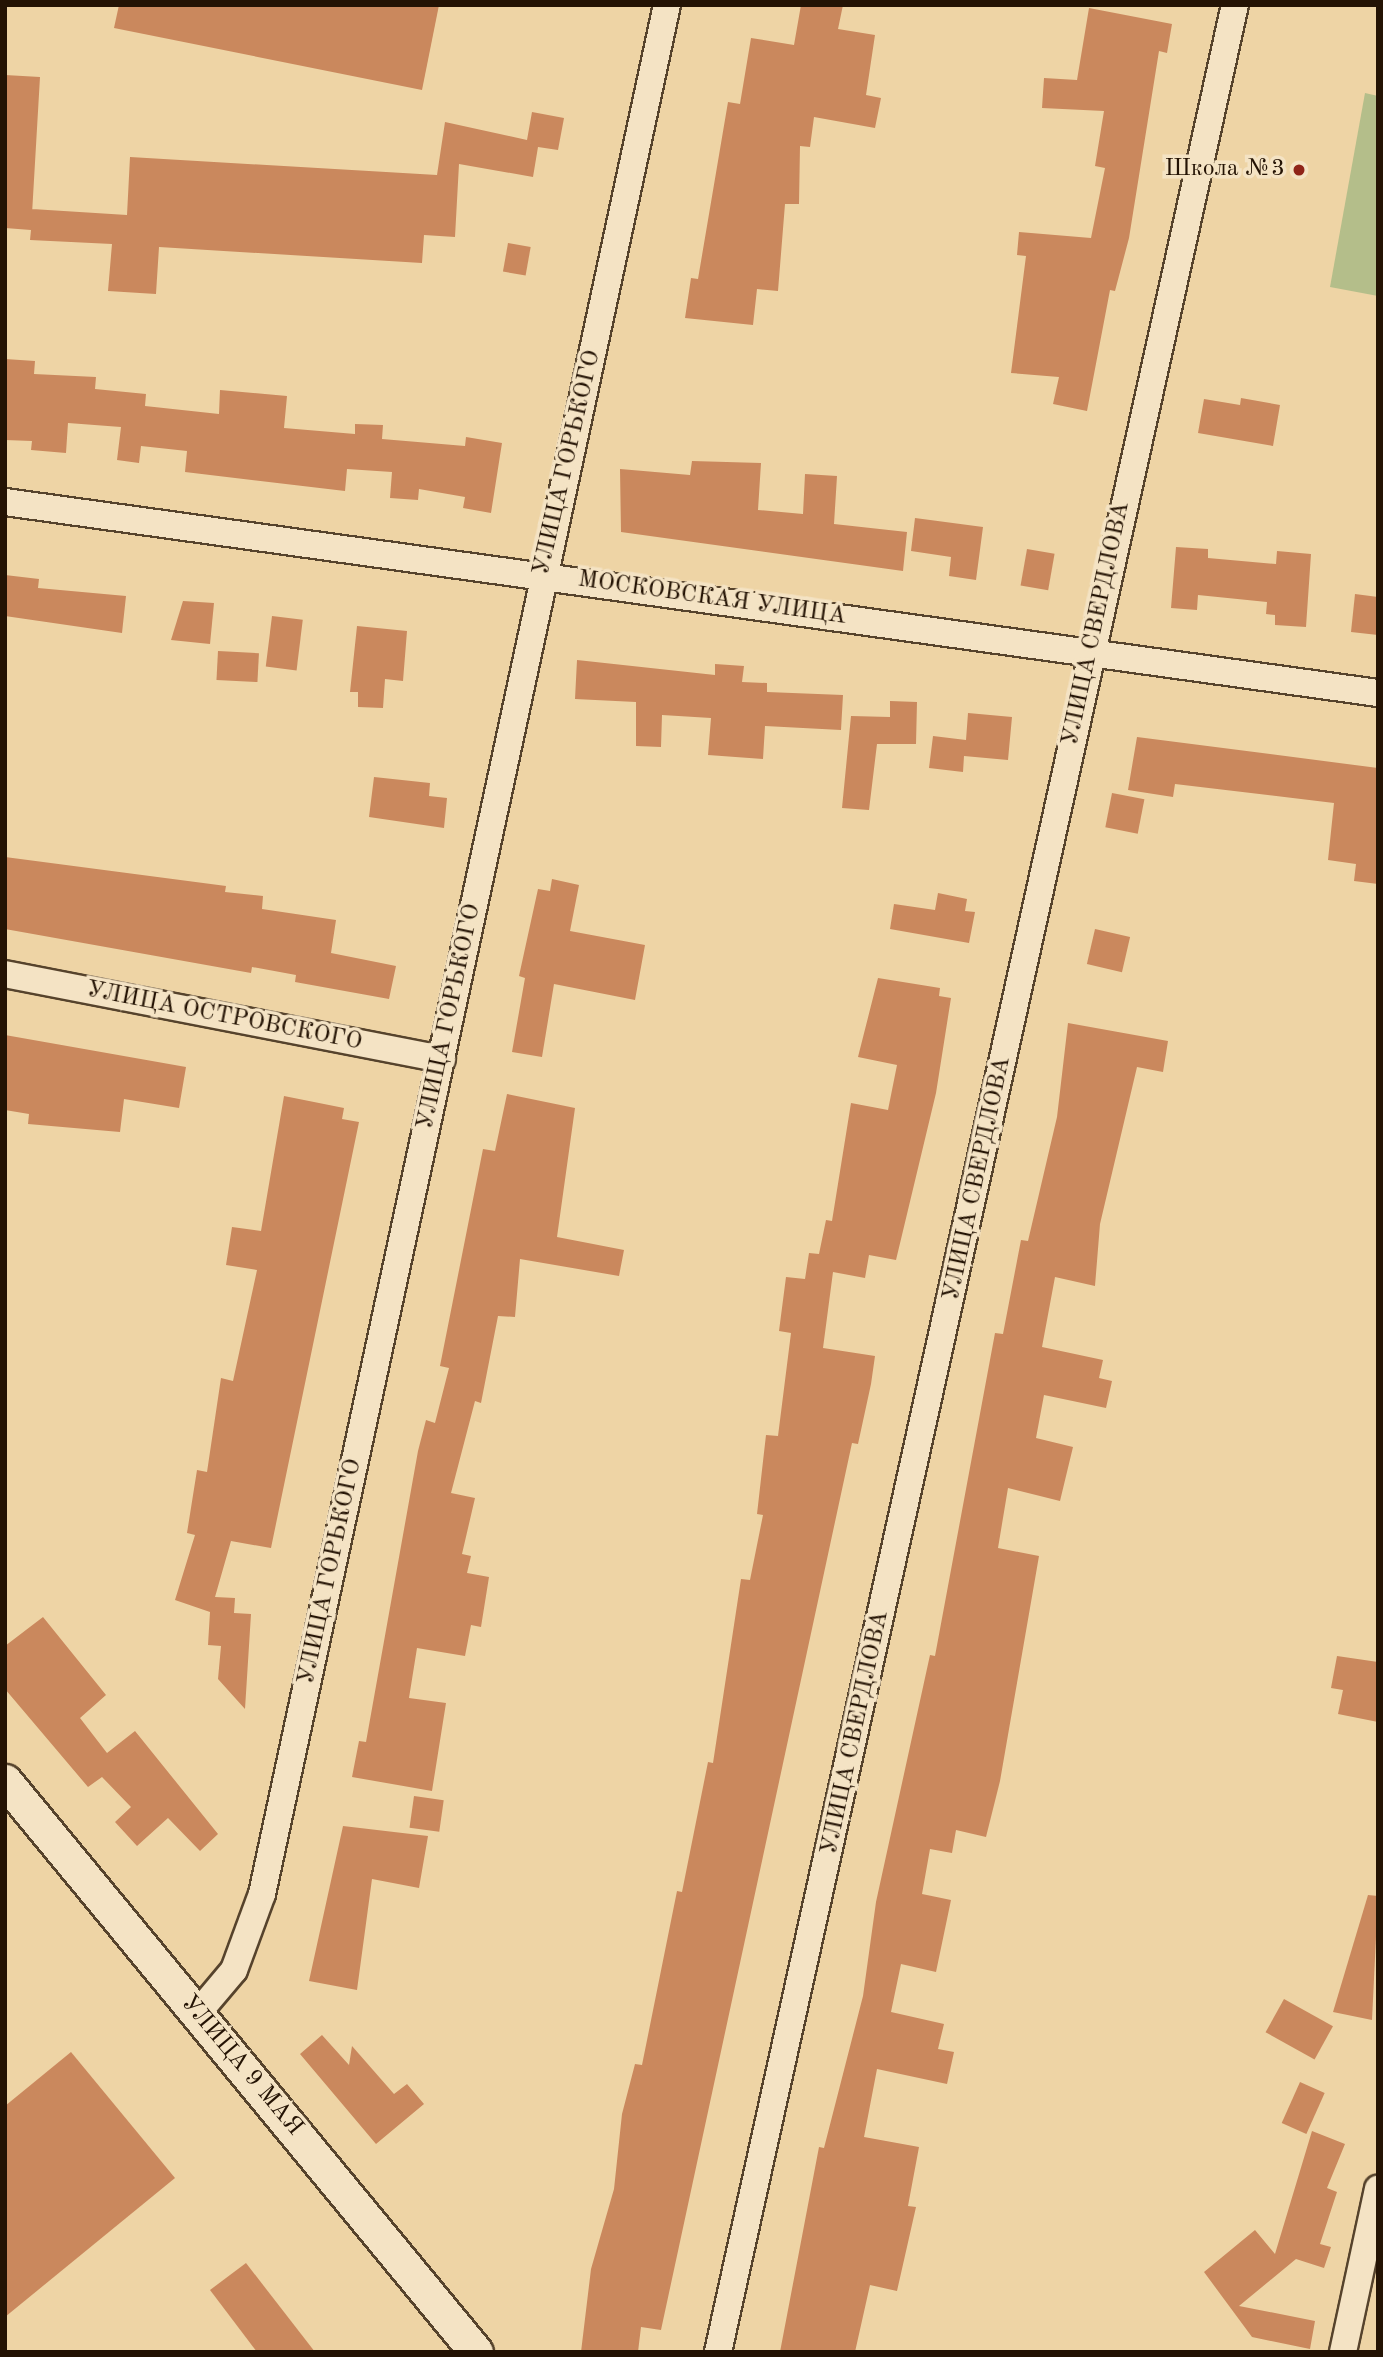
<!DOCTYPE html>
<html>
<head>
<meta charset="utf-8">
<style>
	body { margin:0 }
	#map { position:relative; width:1383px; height:2357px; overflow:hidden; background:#eed4a5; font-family:"Old Standard TT",serif }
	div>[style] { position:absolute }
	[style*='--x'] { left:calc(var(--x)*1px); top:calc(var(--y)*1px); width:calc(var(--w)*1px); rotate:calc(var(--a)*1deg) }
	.green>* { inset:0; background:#b4be8a }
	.building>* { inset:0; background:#ca885d; transform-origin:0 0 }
	.roads { filter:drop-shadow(2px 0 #56432c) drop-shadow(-2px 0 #56432c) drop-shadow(0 2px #56432c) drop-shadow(0 -2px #56432c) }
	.minor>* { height:26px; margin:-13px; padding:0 13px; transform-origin:13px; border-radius:13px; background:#f4e3c4 }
	.tertiary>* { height:33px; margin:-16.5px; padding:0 16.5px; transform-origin:16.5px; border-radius:16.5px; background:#f4e3c4 }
	.dots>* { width:19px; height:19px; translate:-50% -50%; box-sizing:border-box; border:4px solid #f4e3c4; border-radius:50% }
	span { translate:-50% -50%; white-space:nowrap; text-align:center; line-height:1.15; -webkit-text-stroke:7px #f4e3c4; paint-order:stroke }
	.poi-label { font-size:24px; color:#241304 }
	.right { translate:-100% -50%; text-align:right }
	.street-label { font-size:24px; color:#241304 }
	.frame { position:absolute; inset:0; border:7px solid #241304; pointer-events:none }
</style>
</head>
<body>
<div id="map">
	<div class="green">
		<i style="clip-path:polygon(1365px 93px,1378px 96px,1378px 296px,1330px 287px)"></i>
	</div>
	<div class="building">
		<i style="clip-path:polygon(119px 5px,439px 5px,422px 90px,114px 28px)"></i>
		<i style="clip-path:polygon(801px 5px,843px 5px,838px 29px,875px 35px,866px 95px,881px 98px,875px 128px,814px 117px,810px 147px,800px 146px,799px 204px,785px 204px,778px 291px,757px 289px,753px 325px,685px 318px,691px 278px,698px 279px,728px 102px,740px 104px,751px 38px,794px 45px)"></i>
		<i style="clip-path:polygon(1089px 8px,1172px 24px,1167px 53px,1159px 51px,1129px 238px,1115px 291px,1110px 290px,1087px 411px,1053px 404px,1059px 377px,1011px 373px,1026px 256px,1017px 255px,1019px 232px,1091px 238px,1105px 168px,1095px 166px,1104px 111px,1042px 108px,1044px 78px,1077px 80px)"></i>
		<i style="clip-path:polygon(5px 75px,40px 77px,32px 214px,32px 209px,127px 215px,130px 157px,437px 175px,445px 122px,527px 140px,532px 112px,564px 118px,558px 150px,538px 147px,533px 177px,459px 164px,455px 237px,424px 235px,422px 263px,159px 247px,156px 294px,108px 291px,112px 244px,30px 240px,31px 230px,5px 228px)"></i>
		<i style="left:508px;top:243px;width:23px;height:29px;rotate:10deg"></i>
		<i style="clip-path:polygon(5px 359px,35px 361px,34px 374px,96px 377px,95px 389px,146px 394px,145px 406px,219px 414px,220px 390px,287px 396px,284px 428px,355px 434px,355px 424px,383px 425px,382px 439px,465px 446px,466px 437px,502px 443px,491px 513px,463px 508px,465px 497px,419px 489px,418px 500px,390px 498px,392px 472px,347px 469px,345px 491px,185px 472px,187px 451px,141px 446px,139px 463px,117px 460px,121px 427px,68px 423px,66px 453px,31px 450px,32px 441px,5px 440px)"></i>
		<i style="clip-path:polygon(1241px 398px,1280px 405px,1273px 446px,1198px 433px,1204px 399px,1240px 405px)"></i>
		<i style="clip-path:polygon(692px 461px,761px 463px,758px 510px,803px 514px,805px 474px,837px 476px,834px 524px,907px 532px,903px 571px,621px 532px,620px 469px,690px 475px)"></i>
		<i style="clip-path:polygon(915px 518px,983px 527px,976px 580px,949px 576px,951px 557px,911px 551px)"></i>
		<i style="clip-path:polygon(1176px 547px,1208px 549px,1208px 558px,1276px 564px,1277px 551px,1311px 554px,1306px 627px,1275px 625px,1275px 615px,1266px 614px,1267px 602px,1198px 595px,1197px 610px,1171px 608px)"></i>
		<i style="left:1027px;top:549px;width:28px;height:37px;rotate:10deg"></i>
		<i style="clip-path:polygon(5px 575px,39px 579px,38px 588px,126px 596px,122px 633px,5px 616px)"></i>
		<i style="clip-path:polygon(1355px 594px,1378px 597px,1378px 635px,1351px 632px)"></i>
		<i style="clip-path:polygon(183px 601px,214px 603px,210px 644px,171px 640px)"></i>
		<i style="left:272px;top:616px;width:31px;height:51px;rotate:7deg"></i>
		<i style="clip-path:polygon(357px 626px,407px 631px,403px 681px,385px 679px,383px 708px,358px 707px,358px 692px,350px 692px)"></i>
		<i style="left:218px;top:651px;width:41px;height:29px;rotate:3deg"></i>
		<i style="clip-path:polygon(577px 660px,715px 675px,715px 664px,744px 666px,742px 682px,767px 683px,767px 692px,843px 695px,841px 730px,765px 726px,763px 759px,708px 755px,711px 718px,662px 715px,661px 747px,636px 746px,636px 702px,575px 699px)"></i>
		<i style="clip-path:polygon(890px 701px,917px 702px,916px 744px,877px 744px,869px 810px,842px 808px,851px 716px,890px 717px)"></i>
		<i style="clip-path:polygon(968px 713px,1012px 717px,1008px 760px,964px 756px,963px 772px,929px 768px,933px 736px,966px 740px)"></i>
		<i style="clip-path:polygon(1137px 737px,1378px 768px,1378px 884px,1354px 881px,1356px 864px,1328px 860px,1334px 803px,1175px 784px,1173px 797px,1128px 790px)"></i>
		<i style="clip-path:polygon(374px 777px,430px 783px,429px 796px,447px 798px,444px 828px,369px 817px)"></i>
		<i style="left:1112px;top:793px;width:33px;height:35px;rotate:11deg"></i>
		<i style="clip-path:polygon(5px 857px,226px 886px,225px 892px,263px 896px,262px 909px,336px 920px,331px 953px,396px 966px,389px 999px,295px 982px,296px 975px,252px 967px,251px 973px,5px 929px)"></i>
		<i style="clip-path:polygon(552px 879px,579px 885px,570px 931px,645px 945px,635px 1000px,554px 984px,542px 1057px,512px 1052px,525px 978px,519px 976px,538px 889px,550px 891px)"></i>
		<i style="clip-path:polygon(938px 893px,967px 899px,965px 911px,975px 912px,969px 943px,890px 929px,894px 904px,935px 910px)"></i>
		<i style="left:1095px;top:929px;width:36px;height:36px;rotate:13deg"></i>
		<i style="clip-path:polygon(878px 978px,940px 988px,939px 996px,951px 998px,936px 1093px,896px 1260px,869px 1255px,865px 1278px,833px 1272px,823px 1348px,875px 1356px,871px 1384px,858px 1444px,852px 1443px,661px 2330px,641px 2327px,638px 2352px,581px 2352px,591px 2269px,614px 2189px,622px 2114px,635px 2064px,642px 2065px,677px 1891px,682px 1892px,708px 1762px,713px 1763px,741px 1579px,750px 1580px,763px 1515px,757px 1514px,766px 1435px,778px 1436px,791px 1333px,779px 1331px,786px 1277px,805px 1279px,809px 1253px,819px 1254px,826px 1220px,832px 1221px,851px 1103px,888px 1110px,897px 1065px,858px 1057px)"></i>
		<i style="clip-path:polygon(1068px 1023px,1168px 1041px,1163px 1072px,1137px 1067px,1100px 1224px,1095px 1286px,1055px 1277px,1042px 1347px,1103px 1360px,1099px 1378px,1112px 1381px,1106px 1408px,1044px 1395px,1036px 1438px,1073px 1447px,1060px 1501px,1008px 1488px,998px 1548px,1039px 1556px,1000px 1781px,986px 1837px,956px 1830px,952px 1853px,930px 1849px,922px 1894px,951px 1900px,936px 1972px,901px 1964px,891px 2012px,944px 2024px,938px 2049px,954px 2052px,947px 2084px,877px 2069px,864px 2137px,919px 2147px,908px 2206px,916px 2207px,897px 2291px,870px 2285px,855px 2352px,780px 2352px,819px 2147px,824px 2148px,863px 1996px,876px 1902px,930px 1655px,935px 1656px,995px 1333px,1003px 1334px,1021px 1240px,1028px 1241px,1057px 1117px)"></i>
		<i style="clip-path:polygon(5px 1035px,186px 1067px,179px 1108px,124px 1099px,120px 1132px,28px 1124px,29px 1114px,5px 1110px)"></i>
		<i style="clip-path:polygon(507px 1094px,575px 1108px,557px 1237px,624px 1250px,619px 1276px,520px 1259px,515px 1317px,498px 1316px,481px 1403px,475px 1401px,451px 1493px,475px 1498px,462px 1554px,471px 1556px,467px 1573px,489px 1577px,481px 1627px,471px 1625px,465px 1656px,417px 1648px,409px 1698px,446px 1703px,432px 1791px,352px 1777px,359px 1741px,366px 1742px,418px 1451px,426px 1420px,435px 1423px,449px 1368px,440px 1366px,483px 1149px,495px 1151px)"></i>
		<i style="clip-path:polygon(284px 1096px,344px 1108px,342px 1119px,359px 1122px,271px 1548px,231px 1541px,215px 1597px,235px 1598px,234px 1613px,251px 1614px,245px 1709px,218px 1679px,221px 1646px,208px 1645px,210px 1612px,175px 1600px,195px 1535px,187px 1533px,197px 1470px,207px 1472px,221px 1378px,233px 1381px,257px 1270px,226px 1265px,232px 1227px,261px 1231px)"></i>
		<i style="clip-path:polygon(43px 1617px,106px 1695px,80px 1718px,107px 1753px,135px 1731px,218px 1834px,200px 1851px,168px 1818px,137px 1846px,115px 1822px,131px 1807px,102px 1777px,88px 1787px,5px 1689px,5px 1646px)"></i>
		<i style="clip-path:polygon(1337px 1656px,1378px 1662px,1378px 1722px,1338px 1714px,1343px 1690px,1331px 1688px)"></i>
		<i style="left:414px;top:1796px;width:30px;height:32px;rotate:8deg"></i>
		<i style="clip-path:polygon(343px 1826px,428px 1836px,419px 1888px,372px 1879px,357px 1990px,309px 1981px)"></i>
		<i style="clip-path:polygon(1368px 1895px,1378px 1896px,1372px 2020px,1333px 2012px)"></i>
		<i style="left:1284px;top:1999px;width:56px;height:38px;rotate:29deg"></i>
		<i style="clip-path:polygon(322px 2035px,349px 2065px,352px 2046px,394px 2094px,407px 2084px,424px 2104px,376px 2144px,300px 2054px)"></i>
		<i style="clip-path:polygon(71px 2052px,175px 2178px,5px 2317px,5px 2106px)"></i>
		<i style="left:1300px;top:2082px;width:27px;height:45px;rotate:24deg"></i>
		<i style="clip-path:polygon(1312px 2131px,1345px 2144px,1327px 2188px,1337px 2192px,1320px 2244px,1331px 2247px,1324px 2268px,1296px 2259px,1239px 2306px,1315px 2321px,1310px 2349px,1252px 2337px,1204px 2272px,1255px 2230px,1275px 2254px)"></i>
		<i style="clip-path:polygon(246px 2263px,315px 2352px,257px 2352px,210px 2290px)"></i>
	</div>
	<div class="roads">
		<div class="minor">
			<i style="--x:5;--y:502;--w:1386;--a:7.92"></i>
			<i style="--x:5;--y:974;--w:445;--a:11"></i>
			<i style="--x:197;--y:2014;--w:57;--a:-49.9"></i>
			<i style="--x:234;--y:1970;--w:81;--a:-69.8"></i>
			<i style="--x:262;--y:1894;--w:1932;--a:-77.9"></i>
			<i style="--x:718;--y:2352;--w:2403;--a:-77.58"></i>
			<i style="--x:1343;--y:2352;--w:167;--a:-77.9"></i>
		</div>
		<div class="tertiary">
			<i style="--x:5;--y:1781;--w:740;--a:50.48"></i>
		</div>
	</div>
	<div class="dots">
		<i style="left:1299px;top:170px;background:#8f2418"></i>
	</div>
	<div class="poi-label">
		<span class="right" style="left:1285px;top:170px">Школа №3</span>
	</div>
	<div class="street-label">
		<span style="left:568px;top:463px;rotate:-77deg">УЛИЦА ГОРЬКОГО</span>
		<span style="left:712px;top:599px;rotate:8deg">МОСКОВСКАЯ УЛИЦА</span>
		<span style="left:1097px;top:624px;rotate:-78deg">УЛИЦА СВЕРДЛОВА</span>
		<span style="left:224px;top:1017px;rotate:11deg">УЛИЦА ОСТРОВСКОГО</span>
		<span style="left:450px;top:1017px;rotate:-78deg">УЛИЦА ГОРЬКОГО</span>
		<span style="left:978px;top:1179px;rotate:-78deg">УЛИЦА СВЕРДЛОВА</span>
		<span style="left:331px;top:1572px;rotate:-78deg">УЛИЦА ГОРЬКОГО</span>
		<span style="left:856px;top:1733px;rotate:-78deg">УЛИЦА СВЕРДЛОВА</span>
		<span style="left:241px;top:2066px;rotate:50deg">УЛИЦА 9 МАЯ</span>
	</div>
	<div class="frame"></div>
</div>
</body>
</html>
